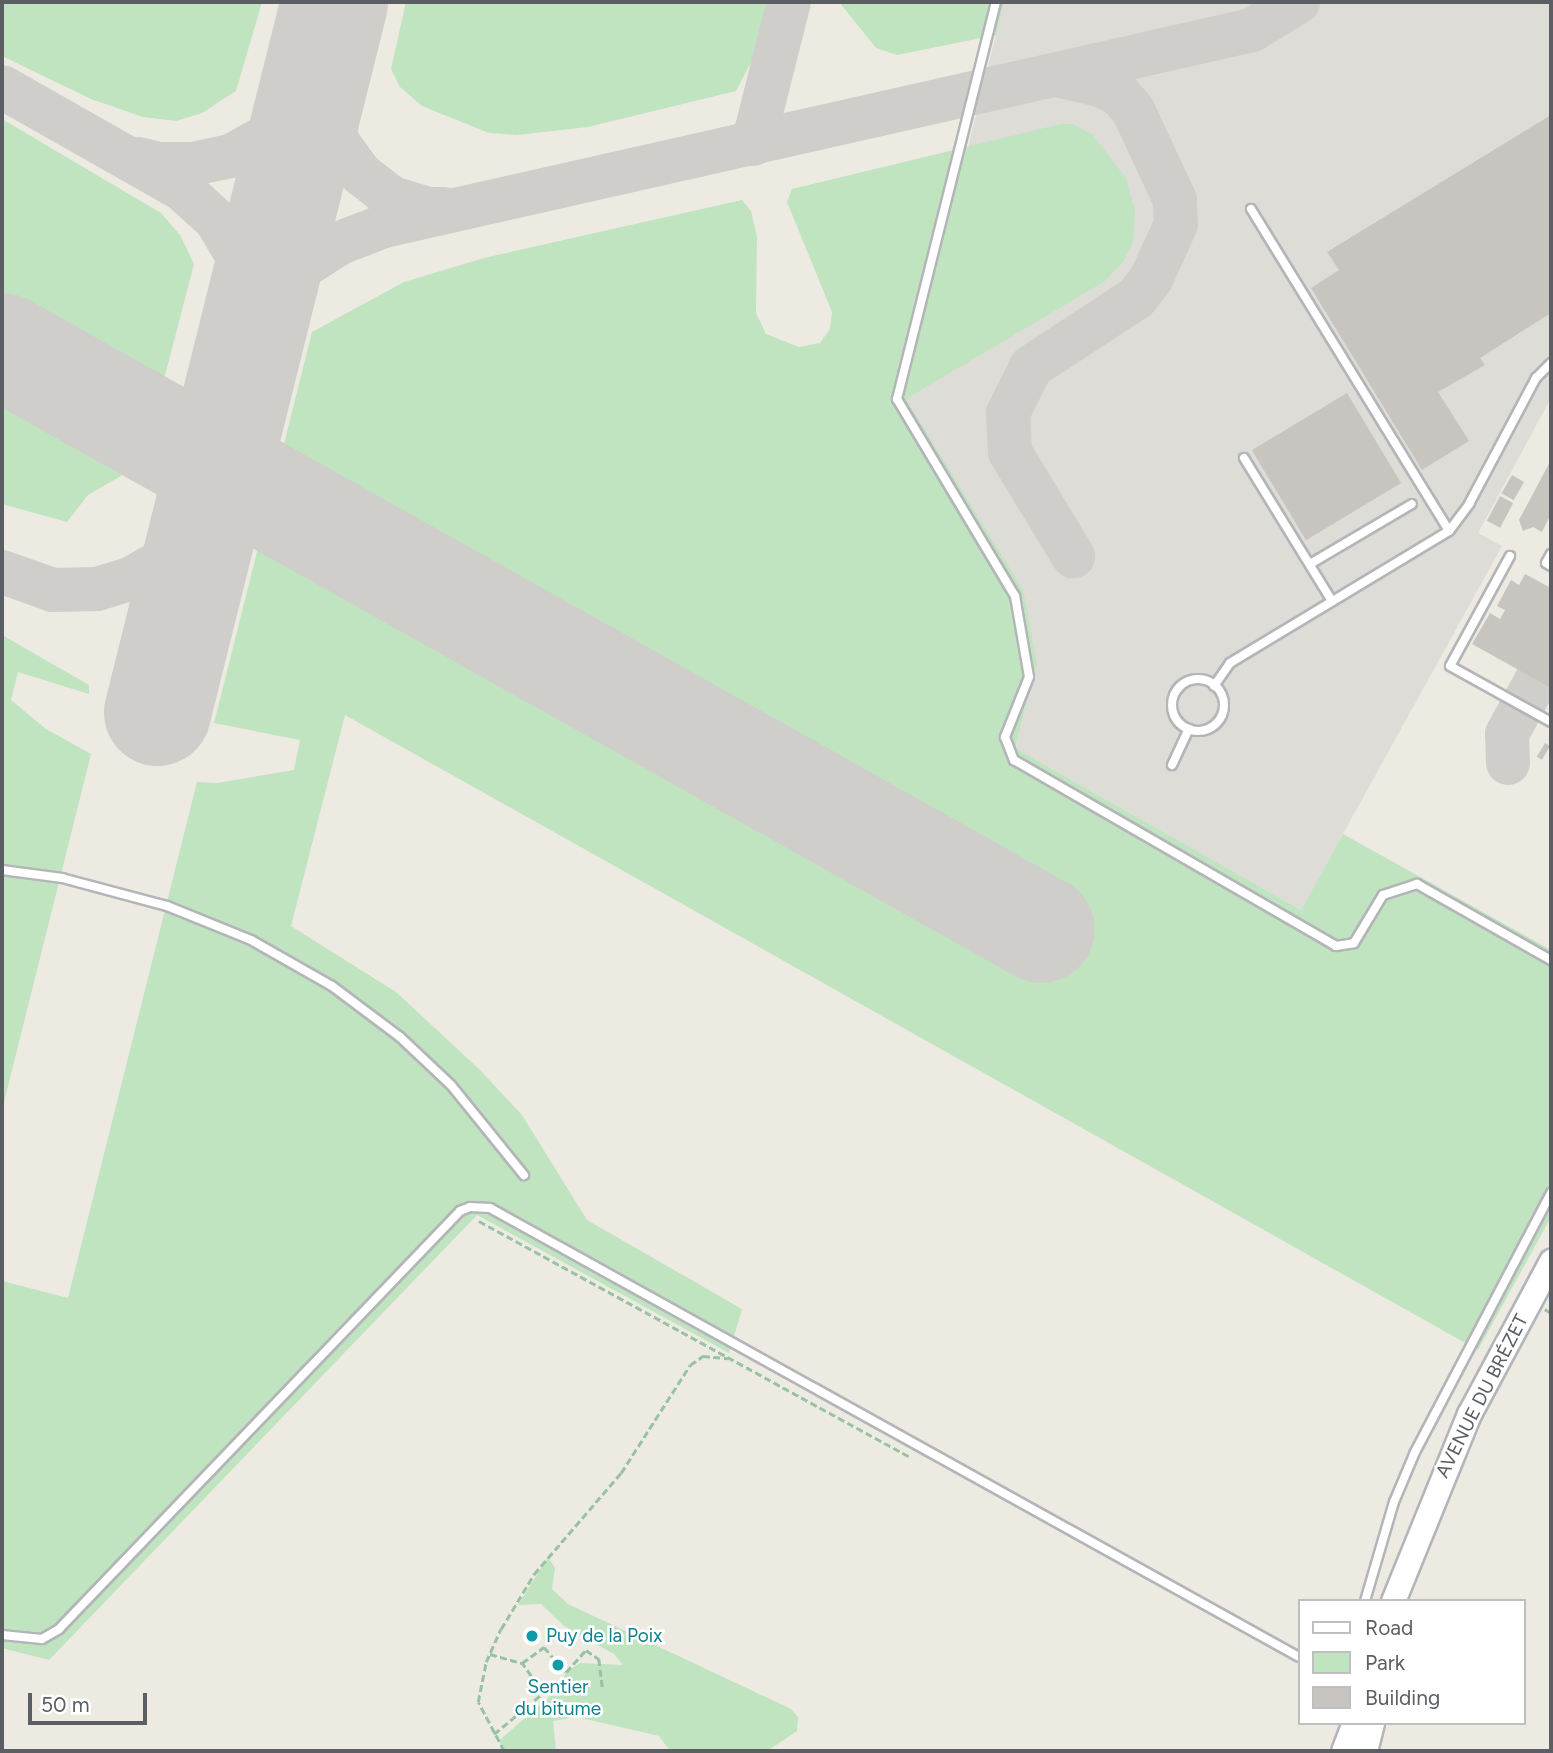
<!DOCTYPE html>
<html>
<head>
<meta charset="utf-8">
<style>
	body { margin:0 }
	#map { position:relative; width:1553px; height:1753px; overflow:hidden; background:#edeae2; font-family:Figtree,sans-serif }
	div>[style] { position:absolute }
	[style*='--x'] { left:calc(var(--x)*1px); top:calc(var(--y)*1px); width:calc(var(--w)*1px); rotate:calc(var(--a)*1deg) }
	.industrial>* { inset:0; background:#dedcd7 }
	.green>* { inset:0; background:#c0e3c0 }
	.taxiway>* { height:44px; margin:-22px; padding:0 22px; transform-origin:22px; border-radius:22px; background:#cfceca }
	.runway>* { height:107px; margin:-53.5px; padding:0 53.5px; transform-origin:53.5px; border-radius:53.5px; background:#cfceca }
	.building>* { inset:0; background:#c8c5c0; transform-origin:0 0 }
	.path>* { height:2.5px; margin-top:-1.25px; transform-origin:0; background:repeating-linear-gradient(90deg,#98c2a4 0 7px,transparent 0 10.5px) }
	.roads { filter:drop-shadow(2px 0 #b3b5b9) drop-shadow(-2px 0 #b3b5b9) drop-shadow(0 2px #b3b5b9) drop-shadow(0 -2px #b3b5b9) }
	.service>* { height:8px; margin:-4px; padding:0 4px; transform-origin:4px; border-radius:4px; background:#fff }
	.service>.ring { margin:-4px; padding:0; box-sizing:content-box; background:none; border:8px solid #fff; border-radius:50% }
	.secondary>* { height:23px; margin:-11.5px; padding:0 11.5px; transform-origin:11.5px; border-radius:11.5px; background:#fff }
	.dots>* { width:19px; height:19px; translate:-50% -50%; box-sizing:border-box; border:4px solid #fff; border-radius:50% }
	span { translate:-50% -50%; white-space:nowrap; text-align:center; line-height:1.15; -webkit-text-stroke:5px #fff; paint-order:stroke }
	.street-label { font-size:19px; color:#5b5e63 }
	.culture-label { font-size:19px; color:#0d838f }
	.left { translate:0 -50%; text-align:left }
	.frame { position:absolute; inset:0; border:4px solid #5b5e63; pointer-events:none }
	.legend { position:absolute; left:1298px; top:1599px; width:228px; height:126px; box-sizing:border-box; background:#fff; border:2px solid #bdbfc1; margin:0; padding:9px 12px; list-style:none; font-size:21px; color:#5b5e63 }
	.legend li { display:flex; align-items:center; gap:14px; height:35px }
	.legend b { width:35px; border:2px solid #bdbfc1 }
	.scale { position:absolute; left:28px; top:1693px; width:119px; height:32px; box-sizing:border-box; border:4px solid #5b5e63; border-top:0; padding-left:9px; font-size:21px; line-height:24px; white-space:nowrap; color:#5b5e63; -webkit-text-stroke:5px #fff; paint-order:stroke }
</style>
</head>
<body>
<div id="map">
	<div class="industrial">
		<i style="clip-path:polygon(1004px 2px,1551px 2px,1551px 398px,1478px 533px,1502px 546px,1301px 910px,1015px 748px,1037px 664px,906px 399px)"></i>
	</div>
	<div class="green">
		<i style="clip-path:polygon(2px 2px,262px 2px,236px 91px,202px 113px,176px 121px,143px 117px,91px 99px,2px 56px)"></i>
		<i style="clip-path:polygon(406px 2px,772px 2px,762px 41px,736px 91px,588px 127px,517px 135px,489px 133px,422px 106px,400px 87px,391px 69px)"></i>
		<i style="clip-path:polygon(839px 2px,1004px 2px,996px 35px,897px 55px,876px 48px)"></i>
		<i style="clip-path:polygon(2px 119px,161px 213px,180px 235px,194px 264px,142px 464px,88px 495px,67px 522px,2px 504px)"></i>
		<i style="clip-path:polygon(1061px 124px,1072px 124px,1092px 134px,1126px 178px,1135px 211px,1133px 242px,1123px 262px,1105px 281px,906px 399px,1023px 590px,1037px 664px,1015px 748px,1301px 910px,1343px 834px,1551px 950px,1551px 1217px,1478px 1350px,345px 715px,291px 926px,396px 992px,480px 1070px,522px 1115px,587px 1220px,742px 1309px,729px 1353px,477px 1215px,49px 1660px,2px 1648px,2px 1281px,68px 1298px,197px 782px,217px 783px,294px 770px,300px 740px,214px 723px,312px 332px,404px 282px,484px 258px,742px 200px,751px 211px,757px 237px,756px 313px,766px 334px,799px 347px,820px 343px,830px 329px,832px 312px,787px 202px,792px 189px)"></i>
		<i style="clip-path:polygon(2px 635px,89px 685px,89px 694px,18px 672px,11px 700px,46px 729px,91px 754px,2px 1110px)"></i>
		<i style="clip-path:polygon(548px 1557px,555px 1568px,552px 1589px,568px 1604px,791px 1709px,798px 1717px,797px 1731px,767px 1751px,670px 1751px,659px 1736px,577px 1717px,553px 1721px,556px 1751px,504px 1751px,499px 1741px,558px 1689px,566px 1672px,580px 1663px,623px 1665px,614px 1654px,564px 1626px,541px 1604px,518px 1605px)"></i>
	</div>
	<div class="taxiway">
		<i style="--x:326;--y:53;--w:56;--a:91"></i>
		<i style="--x:325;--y:109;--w:38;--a:68"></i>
		<i style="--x:339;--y:144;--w:37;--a:54"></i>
		<i style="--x:361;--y:174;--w:39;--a:38"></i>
		<i style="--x:392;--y:198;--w:38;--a:17"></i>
		<i style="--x:428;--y:209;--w:16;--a:0"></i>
		<i style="--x:1061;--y:76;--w:37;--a:13"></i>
		<i style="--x:1097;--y:84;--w:24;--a:24"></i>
		<i style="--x:1119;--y:94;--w:21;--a:49"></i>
		<i style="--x:1133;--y:110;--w:99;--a:65"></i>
		<i style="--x:1175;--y:200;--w:24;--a:88"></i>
		<i style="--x:1176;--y:224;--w:60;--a:114.4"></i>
		<i style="--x:1151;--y:279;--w:24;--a:128"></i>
		<i style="--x:1136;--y:298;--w:126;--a:146.7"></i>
		<i style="--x:1031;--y:367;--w:51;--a:116.6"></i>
		<i style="--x:1008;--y:413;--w:39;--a:87"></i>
		<i style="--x:1010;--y:452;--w:122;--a:58.8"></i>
		<i style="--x:2;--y:87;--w:208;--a:29.6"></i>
		<i style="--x:183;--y:190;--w:45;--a:42.3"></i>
		<i style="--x:216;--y:220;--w:43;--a:59.3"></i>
		<i style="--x:238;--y:257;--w:42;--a:75"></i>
		<i style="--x:249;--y:298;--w:52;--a:94.4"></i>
		<i style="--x:753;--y:144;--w:146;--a:-75.8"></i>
		<i style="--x:139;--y:159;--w:21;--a:14"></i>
		<i style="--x:159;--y:164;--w:34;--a:0"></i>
		<i style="--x:193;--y:164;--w:39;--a:-12"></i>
		<i style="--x:231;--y:156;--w:37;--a:-29"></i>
		<i style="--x:263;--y:138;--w:35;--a:-43"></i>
		<i style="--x:289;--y:114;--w:48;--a:-58.6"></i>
		<i style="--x:314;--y:73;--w:57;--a:-73.8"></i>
		<i style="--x:244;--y:365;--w:71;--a:-64.9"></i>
		<i style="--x:274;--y:301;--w:46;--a:-49.4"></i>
		<i style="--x:304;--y:266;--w:43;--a:-32.6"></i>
		<i style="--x:340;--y:243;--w:47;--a:-21.1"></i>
		<i style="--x:384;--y:226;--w:890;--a:-12.72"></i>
		<i style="--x:1252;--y:30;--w:54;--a:-31.3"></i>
		<i style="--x:2;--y:572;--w:54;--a:19.4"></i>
		<i style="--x:53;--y:590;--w:44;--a:-1.3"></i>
		<i style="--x:97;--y:589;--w:37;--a:-17"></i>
		<i style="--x:132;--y:578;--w:36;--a:-30"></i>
		<i style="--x:163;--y:560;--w:41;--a:-47"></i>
		<i style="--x:191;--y:530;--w:55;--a:-63.9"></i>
		<i style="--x:1508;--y:763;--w:29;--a:-92"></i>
		<i style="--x:1507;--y:734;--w:63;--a:-61.4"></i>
	</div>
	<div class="runway">
		<i style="--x:2;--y:346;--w:1191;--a:29.3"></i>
		<i style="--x:157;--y:712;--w:732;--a:-76"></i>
	</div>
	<div class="building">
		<i style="clip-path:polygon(1551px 115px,1551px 313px,1480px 358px,1485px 365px,1438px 392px,1469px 441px,1422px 470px,1311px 288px,1339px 270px,1327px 252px)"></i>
		<i style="left:1347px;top:393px;width:105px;height:111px;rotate:59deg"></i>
		<i style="clip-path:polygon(1551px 460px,1551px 514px,1542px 532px,1533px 527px,1523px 531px,1519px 520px)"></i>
		<i style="left:1512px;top:475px;width:14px;height:21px;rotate:30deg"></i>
		<i style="left:1500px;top:496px;width:15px;height:28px;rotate:28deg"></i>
		<i style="clip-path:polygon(1525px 574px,1551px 588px,1551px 688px,1472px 644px,1490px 613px,1500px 619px,1505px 610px,1497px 606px,1511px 580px,1519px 585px)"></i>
		<i style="left:1545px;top:743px;width:6px;height:16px;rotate:31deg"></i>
	</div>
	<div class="path">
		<i style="--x:479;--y:1221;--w:490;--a:28.7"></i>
		<i style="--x:1545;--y:1309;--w:7;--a:34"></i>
		<i style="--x:490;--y:1654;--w:33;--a:16"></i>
		<i style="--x:522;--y:1663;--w:27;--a:-36"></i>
		<i style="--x:544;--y:1647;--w:33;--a:49"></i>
		<i style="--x:566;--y:1672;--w:30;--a:-48"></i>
		<i style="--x:586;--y:1650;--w:16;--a:35"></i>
		<i style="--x:599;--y:1659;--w:31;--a:83"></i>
		<i style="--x:494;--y:1734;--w:64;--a:-39.9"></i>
		<i style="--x:543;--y:1693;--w:37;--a:-125"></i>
		<i style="--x:504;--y:1751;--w:55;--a:-118"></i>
		<i style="--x:478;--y:1702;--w:41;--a:-78.7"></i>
		<i style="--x:486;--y:1662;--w:36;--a:-66"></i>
		<i style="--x:501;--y:1629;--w:64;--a:-59"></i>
		<i style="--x:534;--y:1574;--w:133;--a:-49.3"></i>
		<i style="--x:621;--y:1473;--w:128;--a:-57.4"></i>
		<i style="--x:690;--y:1365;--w:16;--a:-35"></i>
		<i style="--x:703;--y:1356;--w:25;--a:5"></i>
	</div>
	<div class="roads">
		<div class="service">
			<i style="--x:996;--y:2;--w:409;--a:104"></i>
			<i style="--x:897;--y:399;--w:230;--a:59.1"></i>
			<i style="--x:1015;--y:596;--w:82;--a:80.2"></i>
			<i style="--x:1029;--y:677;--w:65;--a:111.8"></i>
			<i style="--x:1005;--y:737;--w:25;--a:69"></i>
			<i style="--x:1014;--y:760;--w:372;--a:30"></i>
			<i style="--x:1336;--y:946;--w:18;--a:-9"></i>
			<i style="--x:1354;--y:943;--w:56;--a:-58.9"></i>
			<i style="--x:1383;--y:895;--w:36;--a:-18"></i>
			<i style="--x:1417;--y:884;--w:154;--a:29.6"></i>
			<i style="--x:1251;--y:209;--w:378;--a:58.4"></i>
			<i style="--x:1244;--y:458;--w:168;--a:58.4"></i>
			<i style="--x:1551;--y:554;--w:10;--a:119"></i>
			<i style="--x:1546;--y:563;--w:6;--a:31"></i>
			<i style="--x:1510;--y:556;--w:125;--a:118.6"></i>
			<i style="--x:1450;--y:666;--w:115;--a:29"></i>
			<i style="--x:1310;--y:564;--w:118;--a:-30.5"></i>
			<i class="ring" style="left:1172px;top:679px;width:44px;height:44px"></i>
			<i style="--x:1214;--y:686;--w:28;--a:-55"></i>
			<i style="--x:1230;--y:663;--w:256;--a:-31.1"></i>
			<i style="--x:1449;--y:531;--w:34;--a:-53"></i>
			<i style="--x:1469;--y:504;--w:143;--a:-62"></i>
			<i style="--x:1536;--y:378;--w:21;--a:-45"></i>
			<i style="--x:1172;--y:765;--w:40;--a:-65"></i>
			<i style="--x:2;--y:870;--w:61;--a:7.6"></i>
			<i style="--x:62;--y:878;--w:109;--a:14.9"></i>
			<i style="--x:167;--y:906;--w:91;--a:22"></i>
			<i style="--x:251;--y:940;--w:93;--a:29.6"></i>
			<i style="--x:332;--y:986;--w:85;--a:36.9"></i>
			<i style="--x:400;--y:1037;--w:70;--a:43.3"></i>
			<i style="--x:451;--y:1085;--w:116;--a:51"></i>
			<i style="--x:1365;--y:1601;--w:103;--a:-73.7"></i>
			<i style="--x:1394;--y:1502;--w:54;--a:-67.2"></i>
			<i style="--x:1415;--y:1452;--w:293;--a:-62.3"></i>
			<i style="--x:2;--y:1635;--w:40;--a:5.7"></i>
			<i style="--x:42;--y:1639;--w:20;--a:-30"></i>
			<i style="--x:59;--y:1629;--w:579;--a:-46.19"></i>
			<i style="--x:460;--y:1211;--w:11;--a:-22"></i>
			<i style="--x:470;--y:1207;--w:20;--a:3"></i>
			<i style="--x:490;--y:1208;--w:925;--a:29.03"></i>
		</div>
		<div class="secondary">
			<i style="--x:1393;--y:1601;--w:202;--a:-67.9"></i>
			<i style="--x:1469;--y:1414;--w:174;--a:-61.8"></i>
			<i style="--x:1343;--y:1751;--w:30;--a:-69"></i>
			<i style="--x:1365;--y:1751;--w:29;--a:-76"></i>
		</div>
	</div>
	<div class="dots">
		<i style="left:532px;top:1636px;background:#0f9aa8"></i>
		<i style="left:558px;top:1665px;background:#0f9aa8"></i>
	</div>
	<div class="street-label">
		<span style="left:1482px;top:1396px;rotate:-63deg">AVENUE DU BRÉZET</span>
	</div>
	<div class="culture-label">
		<span class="left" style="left:546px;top:1636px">Puy de la Poix</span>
		<span style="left:558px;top:1698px">Sentier<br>du bitume</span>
	</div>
	<div class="frame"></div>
	<ul class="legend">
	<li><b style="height:9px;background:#fff"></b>Road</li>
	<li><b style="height:19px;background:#c0e3c0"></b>Park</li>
	<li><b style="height:19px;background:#c8c5c0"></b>Building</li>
	</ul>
	<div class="scale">50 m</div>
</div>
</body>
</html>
